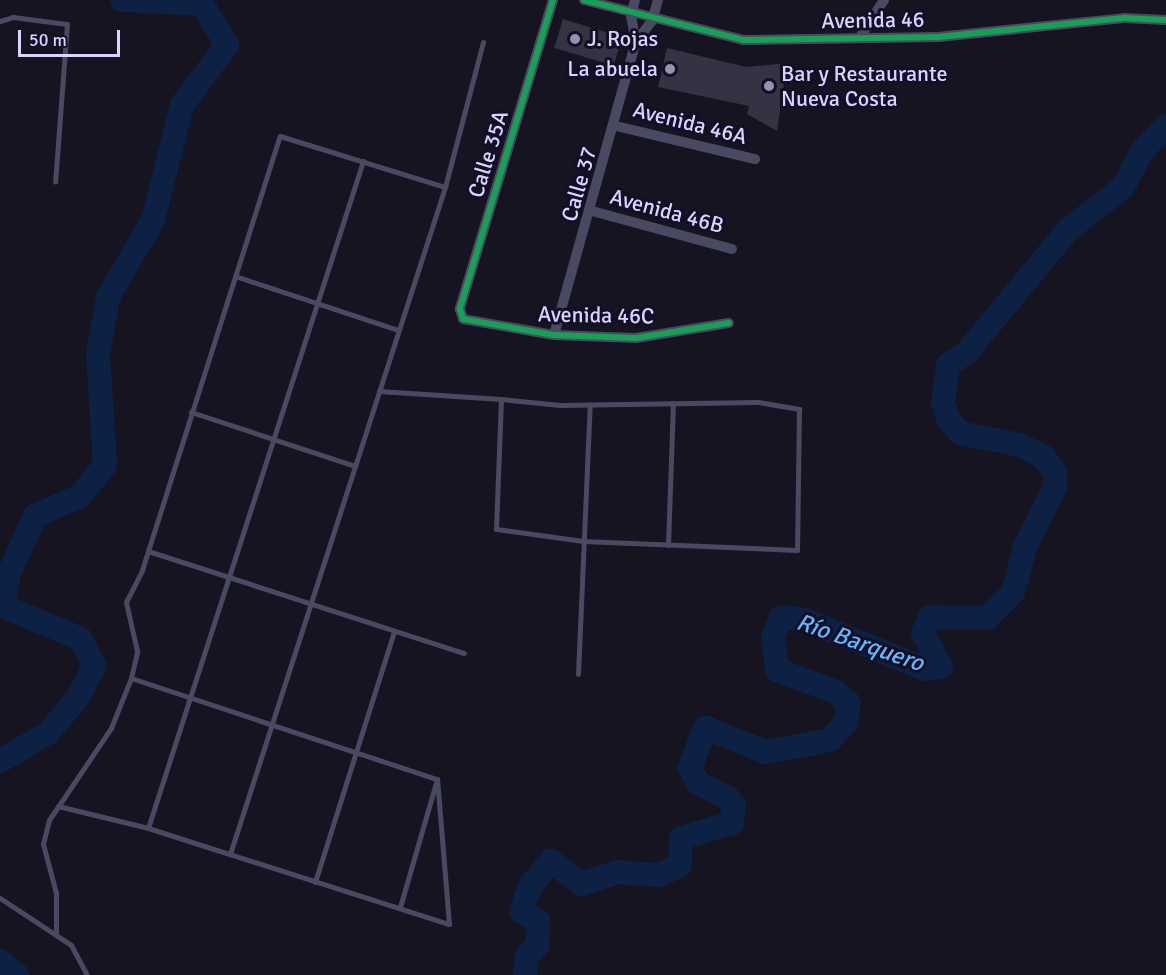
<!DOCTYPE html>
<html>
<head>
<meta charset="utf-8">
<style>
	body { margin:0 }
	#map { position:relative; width:1166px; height:975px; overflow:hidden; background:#161421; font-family:Signika,sans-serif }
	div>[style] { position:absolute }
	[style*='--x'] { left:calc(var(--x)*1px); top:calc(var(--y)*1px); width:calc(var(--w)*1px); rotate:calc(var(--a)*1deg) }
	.river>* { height:24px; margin:-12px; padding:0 12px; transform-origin:12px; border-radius:12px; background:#0d2144 }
	.building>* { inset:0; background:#343243; transform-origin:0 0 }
	.service>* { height:5px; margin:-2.5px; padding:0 2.5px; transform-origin:2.5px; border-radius:2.5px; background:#4a4962 }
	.minor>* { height:10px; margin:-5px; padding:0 5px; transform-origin:5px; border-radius:5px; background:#4a4962 }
	.cycleway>* { height:6px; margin:-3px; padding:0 3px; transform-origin:3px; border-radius:3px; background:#1a9f57 }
	.dots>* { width:16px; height:16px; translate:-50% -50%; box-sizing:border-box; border:3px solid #130f26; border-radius:50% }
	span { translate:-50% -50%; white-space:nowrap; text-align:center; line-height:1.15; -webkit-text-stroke:6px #130f26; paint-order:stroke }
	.street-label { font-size:22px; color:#d9d4ff }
	.poi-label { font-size:22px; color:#d9d4ff }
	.left { translate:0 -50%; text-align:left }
	.right { translate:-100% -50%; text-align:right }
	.water-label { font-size:24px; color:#62b6ff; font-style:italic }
	.scale { position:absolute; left:18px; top:30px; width:102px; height:27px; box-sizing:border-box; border:3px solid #d9d4ff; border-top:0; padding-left:8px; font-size:18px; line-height:21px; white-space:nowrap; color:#d9d4ff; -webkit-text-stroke:4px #130f26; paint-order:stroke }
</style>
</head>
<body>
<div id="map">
	<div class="river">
		<i style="--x:0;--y:761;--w:56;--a:-30.3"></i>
		<i style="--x:48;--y:733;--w:48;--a:-50"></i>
		<i style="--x:79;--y:696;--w:34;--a:-63"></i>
		<i style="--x:94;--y:666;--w:30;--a:-116"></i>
		<i style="--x:81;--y:639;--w:85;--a:-157.1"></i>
		<i style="--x:3;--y:606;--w:34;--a:-80"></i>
		<i style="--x:9;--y:573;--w:63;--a:-65.5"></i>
		<i style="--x:35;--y:516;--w:49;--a:-24"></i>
		<i style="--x:80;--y:496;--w:40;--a:-51"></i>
		<i style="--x:105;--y:465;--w:111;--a:-93.6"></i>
		<i style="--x:98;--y:354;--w:58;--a:-80"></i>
		<i style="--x:108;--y:297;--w:89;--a:-59.7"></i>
		<i style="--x:153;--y:220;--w:119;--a:-75.8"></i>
		<i style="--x:182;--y:105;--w:75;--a:-53.1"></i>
		<i style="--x:227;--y:45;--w:48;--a:-121.4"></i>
		<i style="--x:202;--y:4;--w:80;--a:-177.1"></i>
		<i style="--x:0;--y:961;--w:22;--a:39"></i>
		<i style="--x:525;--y:975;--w:19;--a:-84"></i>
		<i style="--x:527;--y:956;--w:14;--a:-45"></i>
		<i style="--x:537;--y:946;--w:25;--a:-88"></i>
		<i style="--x:538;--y:921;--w:20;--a:-150"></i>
		<i style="--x:521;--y:911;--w:27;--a:-70"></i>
		<i style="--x:530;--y:886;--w:33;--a:-50"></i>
		<i style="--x:551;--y:861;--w:38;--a:37"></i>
		<i style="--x:581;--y:884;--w:38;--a:-18"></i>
		<i style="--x:617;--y:872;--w:42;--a:4.1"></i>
		<i style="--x:659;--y:875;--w:23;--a:-25"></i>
		<i style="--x:680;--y:865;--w:27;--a:-88"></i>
		<i style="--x:681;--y:838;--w:53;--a:-16.4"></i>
		<i style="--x:732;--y:823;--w:17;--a:-83"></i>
		<i style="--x:734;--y:806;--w:10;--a:-127"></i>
		<i style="--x:728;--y:798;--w:34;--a:-153"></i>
		<i style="--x:698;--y:783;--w:17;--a:-118"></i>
		<i style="--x:690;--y:768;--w:43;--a:-69.4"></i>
		<i style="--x:705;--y:728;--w:66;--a:21.5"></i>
		<i style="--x:766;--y:752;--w:65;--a:-10.6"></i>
		<i style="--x:830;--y:740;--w:24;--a:-48"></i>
		<i style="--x:846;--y:722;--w:19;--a:-81"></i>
		<i style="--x:849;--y:703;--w:17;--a:-140"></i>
		<i style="--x:836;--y:692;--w:63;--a:-159.6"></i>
		<i style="--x:777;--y:670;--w:32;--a:-97"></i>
		<i style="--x:773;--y:638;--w:22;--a:-69"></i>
		<i style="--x:781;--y:617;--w:25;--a:7"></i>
		<i style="--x:806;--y:620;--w:129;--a:22.4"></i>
		<i style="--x:925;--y:669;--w:16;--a:-7"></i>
		<i style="--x:941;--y:667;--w:38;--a:-118"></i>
		<i style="--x:923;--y:633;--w:17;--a:-66"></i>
		<i style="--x:930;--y:617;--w:58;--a:1"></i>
		<i style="--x:988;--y:618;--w:36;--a:-46"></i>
		<i style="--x:1013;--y:592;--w:47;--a:-75.1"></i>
		<i style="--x:1025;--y:547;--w:67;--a:-63.4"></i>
		<i style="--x:1055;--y:487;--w:15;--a:-90"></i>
		<i style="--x:1055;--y:472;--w:20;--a:-127"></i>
		<i style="--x:1043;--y:456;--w:26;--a:-155"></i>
		<i style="--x:1019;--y:445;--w:60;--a:-168.5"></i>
		<i style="--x:960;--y:433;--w:18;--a:-131"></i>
		<i style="--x:948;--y:419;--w:18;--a:-106"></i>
		<i style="--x:943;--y:402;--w:37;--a:-82"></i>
		<i style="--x:948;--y:365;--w:23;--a:-34"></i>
		<i style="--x:967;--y:352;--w:157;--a:-50.4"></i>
		<i style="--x:1067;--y:231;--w:71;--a:-38.2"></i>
		<i style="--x:1123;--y:187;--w:41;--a:-62.2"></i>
		<i style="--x:1142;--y:151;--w:35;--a:-46"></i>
	</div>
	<div class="building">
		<i style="left:563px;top:19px;width:62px;height:30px;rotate:17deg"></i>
		<i style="clip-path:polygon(667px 48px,746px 67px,787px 63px,777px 131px,747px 114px,749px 106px,658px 87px)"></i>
	</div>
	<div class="service">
		<i style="--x:0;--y:21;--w:14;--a:-17"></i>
		<i style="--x:13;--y:17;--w:54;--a:7.4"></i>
		<i style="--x:67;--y:24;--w:158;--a:94.3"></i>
		<i style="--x:235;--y:276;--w:172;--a:18.3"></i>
		<i style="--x:379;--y:391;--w:122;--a:3.8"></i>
		<i style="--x:501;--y:399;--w:59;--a:5.8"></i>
		<i style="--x:560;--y:405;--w:198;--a:-0.9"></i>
		<i style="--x:758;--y:402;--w:42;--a:9.7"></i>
		<i style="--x:799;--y:409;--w:141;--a:90.8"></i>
		<i style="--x:797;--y:550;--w:214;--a:-177.6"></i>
		<i style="--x:583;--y:541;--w:88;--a:-172.1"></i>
		<i style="--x:496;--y:529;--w:130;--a:-87.8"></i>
		<i style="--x:191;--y:412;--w:173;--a:18.2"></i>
		<i style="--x:668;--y:545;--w:142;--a:-88"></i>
		<i style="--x:148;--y:551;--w:332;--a:17.9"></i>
		<i style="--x:578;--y:674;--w:270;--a:-87.5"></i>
		<i style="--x:131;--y:678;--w:322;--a:18.3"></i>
		<i style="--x:58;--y:806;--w:93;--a:13.7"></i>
		<i style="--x:148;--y:828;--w:316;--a:17.7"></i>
		<i style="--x:449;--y:924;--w:145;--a:-94.7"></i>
		<i style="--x:437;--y:779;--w:133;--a:106.1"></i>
		<i style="--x:148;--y:828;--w:701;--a:-72.13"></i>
		<i style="--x:230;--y:854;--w:701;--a:-72.13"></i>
		<i style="--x:445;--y:187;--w:150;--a:-75.3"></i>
		<i style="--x:315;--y:882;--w:263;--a:-72.5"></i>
		<i style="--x:0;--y:898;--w:85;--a:33.5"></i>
		<i style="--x:71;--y:945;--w:34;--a:62"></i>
		<i style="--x:56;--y:934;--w:41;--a:-90"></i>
		<i style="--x:56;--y:893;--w:51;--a:-104.9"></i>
		<i style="--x:43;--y:844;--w:25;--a:-76"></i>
		<i style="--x:49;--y:820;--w:111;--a:-56"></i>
		<i style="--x:111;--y:728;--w:54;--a:-68.2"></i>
		<i style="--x:131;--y:678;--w:28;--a:-77"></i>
		<i style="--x:137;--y:651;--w:50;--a:-102.7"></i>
		<i style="--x:126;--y:602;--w:36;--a:-63"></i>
		<i style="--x:142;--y:570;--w:455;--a:-72.4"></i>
		<i style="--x:280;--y:136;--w:173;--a:17.2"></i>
	</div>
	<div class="minor">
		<i style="--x:553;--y:0;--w:323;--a:106.8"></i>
		<i style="--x:460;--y:309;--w:10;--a:73"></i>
		<i style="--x:463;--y:319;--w:92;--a:10"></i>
		<i style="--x:554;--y:335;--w:82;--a:2.1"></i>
		<i style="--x:636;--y:338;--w:94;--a:-9.2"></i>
		<i style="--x:584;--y:0;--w:164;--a:14.1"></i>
		<i style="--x:743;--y:40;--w:195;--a:-0.9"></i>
		<i style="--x:938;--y:37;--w:187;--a:-5.8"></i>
		<i style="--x:1124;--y:18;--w:42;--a:2.7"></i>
		<i style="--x:635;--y:0;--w:16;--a:105"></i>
		<i style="--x:631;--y:15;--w:27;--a:80"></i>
		<i style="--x:860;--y:37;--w:44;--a:-57"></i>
		<i style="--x:616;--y:126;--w:143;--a:13.4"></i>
		<i style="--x:592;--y:211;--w:145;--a:15.2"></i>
		<i style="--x:554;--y:335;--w:304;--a:-74.4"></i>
		<i style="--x:636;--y:42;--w:26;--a:-53"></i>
		<i style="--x:652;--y:21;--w:22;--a:-74"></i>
	</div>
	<div class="cycleway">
		<i style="--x:553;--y:0;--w:323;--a:106.8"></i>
		<i style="--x:460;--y:309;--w:10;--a:73"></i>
		<i style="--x:463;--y:319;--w:92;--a:10"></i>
		<i style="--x:554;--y:335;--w:82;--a:2.1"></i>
		<i style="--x:636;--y:338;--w:94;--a:-9.2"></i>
		<i style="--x:584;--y:0;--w:164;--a:14.1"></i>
		<i style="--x:743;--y:40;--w:195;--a:-0.9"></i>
		<i style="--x:938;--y:37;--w:187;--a:-5.8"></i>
		<i style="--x:1124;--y:18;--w:42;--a:2.7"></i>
	</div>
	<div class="dots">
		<i style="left:575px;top:39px;background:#9591b1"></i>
		<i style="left:670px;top:69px;background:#9591b1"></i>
		<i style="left:769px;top:86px;background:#9591b1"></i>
	</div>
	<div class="street-label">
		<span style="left:873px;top:20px;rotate:-1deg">Avenida 46</span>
		<span style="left:690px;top:123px;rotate:14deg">Avenida 46A</span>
		<span style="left:488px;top:154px;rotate:-73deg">Calle 35A</span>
		<span style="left:579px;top:184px;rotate:-74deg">Calle 37</span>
		<span style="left:667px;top:211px;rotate:15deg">Avenida 46B</span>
		<span style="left:596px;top:315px;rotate:1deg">Avenida 46C</span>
	</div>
	<div class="poi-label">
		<span class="left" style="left:587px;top:39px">J. Rojas</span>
		<span class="right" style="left:658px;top:69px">La abuela</span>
		<span class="left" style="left:781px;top:86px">Bar y Restaurante<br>Nueva Costa</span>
	</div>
	<div class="water-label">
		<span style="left:860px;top:643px;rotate:19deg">Río Barquero</span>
	</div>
	<div class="scale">50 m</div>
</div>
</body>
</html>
